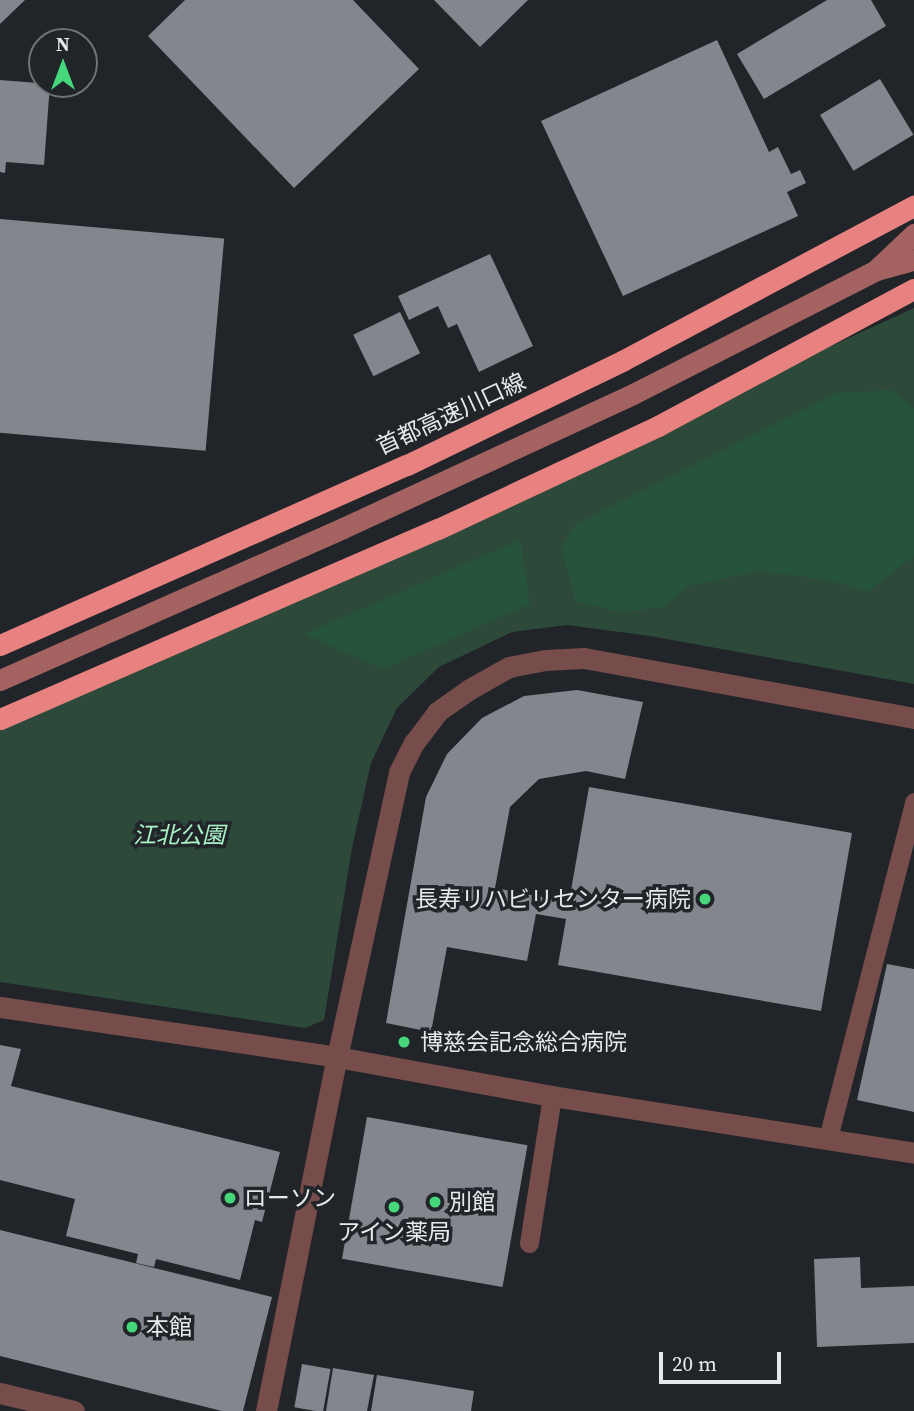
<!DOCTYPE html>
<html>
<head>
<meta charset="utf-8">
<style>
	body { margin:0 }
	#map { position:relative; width:914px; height:1411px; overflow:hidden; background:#212429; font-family:"Source Serif 4","Noto Sans JP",serif }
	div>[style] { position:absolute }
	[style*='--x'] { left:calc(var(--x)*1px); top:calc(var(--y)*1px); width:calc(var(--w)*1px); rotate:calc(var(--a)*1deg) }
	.green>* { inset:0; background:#2d4939 }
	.forest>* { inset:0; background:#26543b }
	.building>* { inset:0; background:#83878d; transform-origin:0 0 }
	.lane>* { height:19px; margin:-9.5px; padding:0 9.5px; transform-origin:9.5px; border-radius:9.5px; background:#764d4b }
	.street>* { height:21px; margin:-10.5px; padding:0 10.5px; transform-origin:10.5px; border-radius:10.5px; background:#764d4b }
	.secondary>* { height:21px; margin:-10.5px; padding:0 10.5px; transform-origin:10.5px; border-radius:10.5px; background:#a46361 }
	.highway>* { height:21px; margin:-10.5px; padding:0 10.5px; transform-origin:10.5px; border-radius:10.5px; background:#e88280 }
	.dots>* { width:19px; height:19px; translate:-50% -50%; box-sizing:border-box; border:4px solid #212429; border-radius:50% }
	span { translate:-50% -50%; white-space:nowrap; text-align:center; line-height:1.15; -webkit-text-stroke:7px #212429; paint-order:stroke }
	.street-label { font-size:23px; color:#e6e8ec }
	.park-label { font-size:23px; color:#a9f4c7; font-style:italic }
	.poi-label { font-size:23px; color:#e6e8ec }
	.right { translate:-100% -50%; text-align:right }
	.left { translate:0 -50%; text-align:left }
	.north { position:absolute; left:28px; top:28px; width:70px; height:70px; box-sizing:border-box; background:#212429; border:2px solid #707277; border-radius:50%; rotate:0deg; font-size:19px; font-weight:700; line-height:28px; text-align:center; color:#e6e8ec }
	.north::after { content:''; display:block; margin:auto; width:24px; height:32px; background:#45d77a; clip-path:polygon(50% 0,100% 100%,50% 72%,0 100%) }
	.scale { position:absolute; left:659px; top:1352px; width:122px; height:32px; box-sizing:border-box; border:4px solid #e6e8ec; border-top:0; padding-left:9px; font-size:21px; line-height:24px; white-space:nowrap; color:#e6e8ec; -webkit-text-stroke:5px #212429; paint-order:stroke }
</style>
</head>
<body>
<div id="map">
	<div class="green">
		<i style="clip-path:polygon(914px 308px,914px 684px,650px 636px,567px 625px,512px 632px,439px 667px,397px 708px,371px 763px,352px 848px,324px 1020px,305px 1028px,0 982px,0 727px)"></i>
	</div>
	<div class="forest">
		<i style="clip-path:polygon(892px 390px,914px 408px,914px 556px,867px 592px,829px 580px,759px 571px,688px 586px,663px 607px,621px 612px,576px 601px,562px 548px,575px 525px,837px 393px)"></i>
		<i style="clip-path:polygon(520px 540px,530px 604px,383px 669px,305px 634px)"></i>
	</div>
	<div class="building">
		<i style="clip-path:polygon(0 0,25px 0,0 24px)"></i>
		<i style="clip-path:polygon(185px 0,353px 0,419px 69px,294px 188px,148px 36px)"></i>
		<i style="clip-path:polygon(434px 0,528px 0,480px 47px)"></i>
		<i style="clip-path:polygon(827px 0,871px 0,886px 26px,764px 99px,737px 54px)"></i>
		<i style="clip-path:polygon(717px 40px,769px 152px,778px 147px,791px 174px,800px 170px,806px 183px,787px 192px,798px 216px,623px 296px,541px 121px)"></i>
		<i style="left:880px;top:79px;width:65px;height:70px;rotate:59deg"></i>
		<i style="clip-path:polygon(0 80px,50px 84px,44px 165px,6px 162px,5px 173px,0 172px)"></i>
		<i style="left:0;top:219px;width:225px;height:213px;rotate:5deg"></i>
		<i style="clip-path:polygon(490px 254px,533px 346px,479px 372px,457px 324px,448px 328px,438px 306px,409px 320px,398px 296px)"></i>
		<i style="left:400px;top:312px;width:46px;height:52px;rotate:64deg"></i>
		<i style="clip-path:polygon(577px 690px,643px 702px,625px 779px,586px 771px,539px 779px,510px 807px,495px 888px,569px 902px,589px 787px,852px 833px,821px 1011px,558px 965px,566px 919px,536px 914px,527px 961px,447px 947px,431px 1032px,386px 1023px,426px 797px,447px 754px,482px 718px,524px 696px)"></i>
		<i style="clip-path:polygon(887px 964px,914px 969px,914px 1112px,857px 1100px)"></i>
		<i style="clip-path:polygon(0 1045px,21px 1049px,11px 1086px,280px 1152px,262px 1222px,255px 1220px,240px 1280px,156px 1259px,154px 1267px,136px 1263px,138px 1254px,66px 1236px,75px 1199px,0 1180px)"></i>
		<i style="left:367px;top:1117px;width:163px;height:144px;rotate:10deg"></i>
		<i style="clip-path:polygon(0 1230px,272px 1297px,243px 1411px,222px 1411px,0 1356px)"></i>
		<i style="clip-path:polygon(860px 1257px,861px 1288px,914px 1286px,914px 1343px,817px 1347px,814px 1259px)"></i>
		<i style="left:302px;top:1364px;width:29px;height:44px;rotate:10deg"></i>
		<i style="clip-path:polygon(333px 1368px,374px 1375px,367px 1411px,326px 1411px)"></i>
		<i style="clip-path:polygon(377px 1375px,474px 1391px,471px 1411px,371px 1411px)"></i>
	</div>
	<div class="lane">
		<i style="--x:828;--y:1138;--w:347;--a:-75.6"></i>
		<i style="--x:529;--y:1243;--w:149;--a:-81.1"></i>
	</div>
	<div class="street">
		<i style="--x:0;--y:1007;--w:341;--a:8.4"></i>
		<i style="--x:337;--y:1057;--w:219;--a:10.3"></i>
		<i style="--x:552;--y:1096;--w:366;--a:8.9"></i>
		<i style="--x:0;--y:1393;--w:76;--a:13.7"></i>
		<i style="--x:266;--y:1411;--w:361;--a:-78.7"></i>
		<i style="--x:337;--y:1057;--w:292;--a:-77.7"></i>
		<i style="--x:399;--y:772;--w:33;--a:-63"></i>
		<i style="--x:414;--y:743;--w:39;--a:-53"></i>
		<i style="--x:437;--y:712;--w:38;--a:-35"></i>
		<i style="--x:468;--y:690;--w:47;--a:-29.3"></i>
		<i style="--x:509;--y:667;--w:37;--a:-11"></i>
		<i style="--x:545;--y:660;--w:39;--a:-3"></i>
		<i style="--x:584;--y:658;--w:335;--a:10.3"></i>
	</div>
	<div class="secondary">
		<i style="--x:878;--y:268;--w:50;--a:-43.4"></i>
		<i style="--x:0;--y:680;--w:375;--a:-23.9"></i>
		<i style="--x:343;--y:528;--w:319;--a:-24.8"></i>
		<i style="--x:633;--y:394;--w:273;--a:-27"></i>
		<i style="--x:876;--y:270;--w:39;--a:-15"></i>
	</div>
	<div class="highway">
		<i style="--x:0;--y:645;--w:445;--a:-23.9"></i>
		<i style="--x:407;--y:465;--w:239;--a:-25.8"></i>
		<i style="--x:622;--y:361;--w:331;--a:-28"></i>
		<i style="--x:0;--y:719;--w:477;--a:-23.5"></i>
		<i style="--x:438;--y:529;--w:243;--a:-25.1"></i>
		<i style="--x:658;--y:426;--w:290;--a:-28.2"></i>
	</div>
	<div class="dots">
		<i style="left:705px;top:899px;background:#45d77a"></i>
		<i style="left:404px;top:1042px;background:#45d77a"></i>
		<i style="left:230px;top:1198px;background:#45d77a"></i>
		<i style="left:435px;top:1202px;background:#45d77a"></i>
		<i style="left:394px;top:1207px;background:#45d77a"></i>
		<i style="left:132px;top:1327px;background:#45d77a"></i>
	</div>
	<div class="street-label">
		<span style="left:451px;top:414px;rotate:-25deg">首都高速川口線</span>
	</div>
	<div class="park-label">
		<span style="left:179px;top:835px">江北公園</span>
	</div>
	<div class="poi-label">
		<span class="right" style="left:691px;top:899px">長寿リハビリセンター病院</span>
		<span class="left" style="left:420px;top:1042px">博慈会記念総合病院</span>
		<span class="left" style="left:244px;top:1198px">ローソン</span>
		<span class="left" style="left:449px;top:1202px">別館</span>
		<span style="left:394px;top:1232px">アイン薬局</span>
		<span class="left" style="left:146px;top:1327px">本館</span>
	</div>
	<div class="north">N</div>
	<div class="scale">20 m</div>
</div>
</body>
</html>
